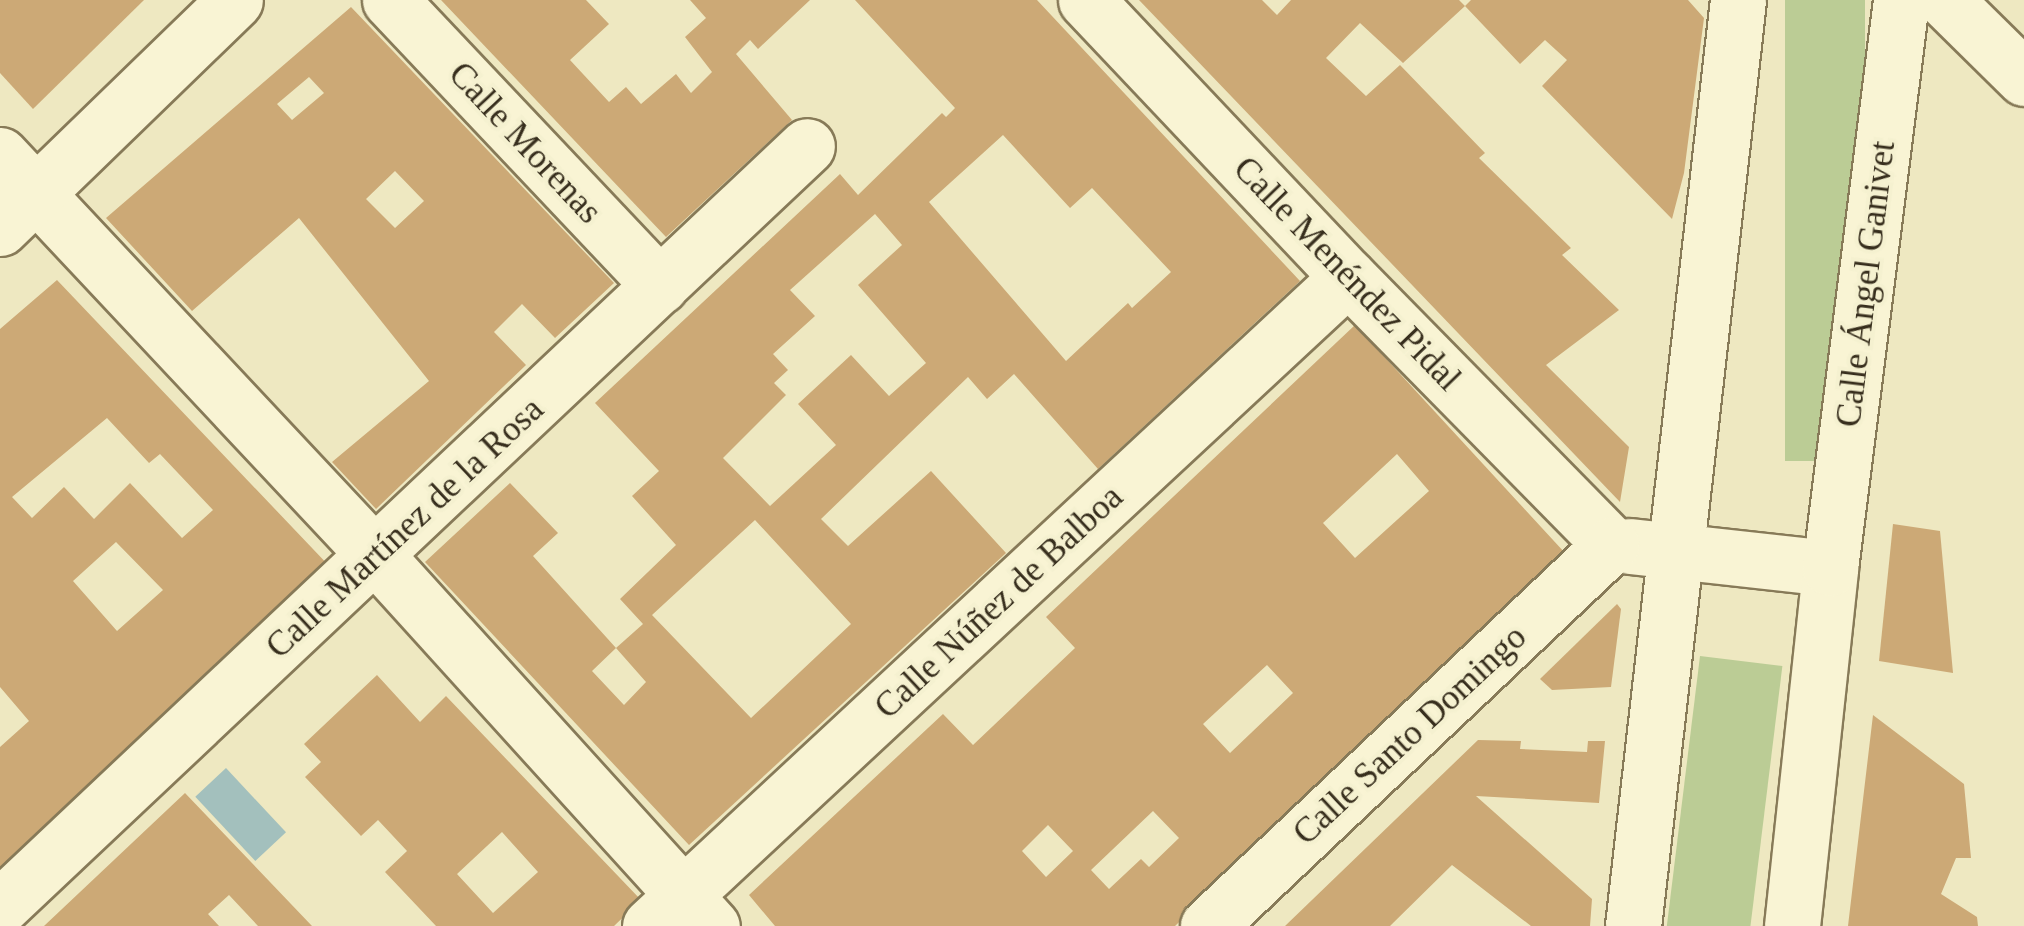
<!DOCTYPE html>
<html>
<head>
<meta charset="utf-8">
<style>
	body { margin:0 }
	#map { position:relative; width:2024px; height:926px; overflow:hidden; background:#eee8c1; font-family:Georgia,serif }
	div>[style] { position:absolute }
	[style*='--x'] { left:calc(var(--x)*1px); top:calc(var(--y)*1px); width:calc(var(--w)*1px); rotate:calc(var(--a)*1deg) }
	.green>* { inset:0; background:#bbcc95; transform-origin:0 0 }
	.water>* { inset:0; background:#a3c0bd; transform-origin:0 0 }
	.building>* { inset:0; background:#cca976 }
	.roads { filter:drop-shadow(2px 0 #877a58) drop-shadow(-2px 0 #877a58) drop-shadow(0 2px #877a58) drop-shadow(0 -2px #877a58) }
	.minor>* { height:55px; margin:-27.5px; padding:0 27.5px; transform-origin:27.5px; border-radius:27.5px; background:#f9f4d4 }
	.tertiary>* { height:55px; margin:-27.5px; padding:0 27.5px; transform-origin:27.5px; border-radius:27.5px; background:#f9f4d4 }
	span { translate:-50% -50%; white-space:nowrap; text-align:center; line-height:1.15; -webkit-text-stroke:8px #f5f1d0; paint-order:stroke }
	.street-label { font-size:35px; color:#372e1d }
</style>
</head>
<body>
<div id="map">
	<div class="green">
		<i style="left:1785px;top:0;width:80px;height:461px"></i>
		<i style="left:1700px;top:656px;width:83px;height:272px;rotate:7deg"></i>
	</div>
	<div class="water">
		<i style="left:226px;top:768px;width:88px;height:42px;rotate:47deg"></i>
	</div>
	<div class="building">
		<i style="clip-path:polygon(0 0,144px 0,33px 109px,0 73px)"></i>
		<i style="clip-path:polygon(441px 0,586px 0,609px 24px,570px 60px,609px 102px,626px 87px,641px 104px,676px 74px,691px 93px,712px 72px,685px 37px,706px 18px,690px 0,810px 0,758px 49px,750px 40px,736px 54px,792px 120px,666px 237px)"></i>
		<i style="clip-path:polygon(evenodd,855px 0,1037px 0,1300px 281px,1098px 469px,1014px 374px,987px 399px,968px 377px,821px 519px,848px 546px,931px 471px,1006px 553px,689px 845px,425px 562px,510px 483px,558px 533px,533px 556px,616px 648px,592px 671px,624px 705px,646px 682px,616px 648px,643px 624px,620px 599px,676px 545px,632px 496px,659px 471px,595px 403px,840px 174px,858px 195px,942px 113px,946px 117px,955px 108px,855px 0,1003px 135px,1070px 208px,1092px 188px,1171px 272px,1132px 308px,1128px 303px,1066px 361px,929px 202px,1003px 135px,855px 0,875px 214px,902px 245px,858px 285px,926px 363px,889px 396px,851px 355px,798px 404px,836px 445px,770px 506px,723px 458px,786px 395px,774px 383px,788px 370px,773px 354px,815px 316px,790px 290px,875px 214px,855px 0,755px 520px,851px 624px,751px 718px,652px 615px,755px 520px)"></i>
		<i style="clip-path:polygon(1139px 0,1262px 0,1277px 15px,1291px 0,1459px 0,1465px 6px,1403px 63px,1360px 23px,1326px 58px,1366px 96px,1400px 65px,1485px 153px,1479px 158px,1571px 248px,1562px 255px,1619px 310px,1546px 365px,1629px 447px,1620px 502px)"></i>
		<i style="clip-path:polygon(1471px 0,1688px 0,1704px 18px,1684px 173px,1672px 219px,1542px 86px,1567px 60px,1545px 40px,1520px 64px,1465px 6px)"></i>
		<i style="clip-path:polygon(evenodd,351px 7px,614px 283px,555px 338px,522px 304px,494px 332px,526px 365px,376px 509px,332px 462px,429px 381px,299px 218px,192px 311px,106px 218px,351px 7px,309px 77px,324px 93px,292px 120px,277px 104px,309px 77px,351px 7px,395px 171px,424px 201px,395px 228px,366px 199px,395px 171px)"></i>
		<i style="clip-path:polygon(evenodd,57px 280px,332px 569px,0 878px,0 747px,29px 721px,0 687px,0 329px,57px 280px,107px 418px,149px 463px,160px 454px,213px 510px,182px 538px,130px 483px,94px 519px,64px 487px,32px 518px,12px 497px,107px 418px,57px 280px,116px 542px,163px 590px,117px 631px,73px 581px,116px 542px)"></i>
		<i style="clip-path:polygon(evenodd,1355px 325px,1565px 553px,1175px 926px,775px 926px,749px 895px,943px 714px,973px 745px,1075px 648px,1046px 617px,1355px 325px,1397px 454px,1429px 491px,1355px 558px,1323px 523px,1397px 454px,1355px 325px,1267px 665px,1293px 693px,1230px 753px,1203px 724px,1267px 665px,1355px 325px,1153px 811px,1179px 838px,1149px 867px,1141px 859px,1109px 889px,1091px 870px,1153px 811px,1355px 325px,1048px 825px,1073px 851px,1046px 877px,1022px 851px,1048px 825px)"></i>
		<i style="clip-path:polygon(1893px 524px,1940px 531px,1953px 673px,1879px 661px)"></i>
		<i style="clip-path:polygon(1617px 604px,1621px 609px,1611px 687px,1552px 690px,1540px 679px)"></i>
		<i style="clip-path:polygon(evenodd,377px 675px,420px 722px,446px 696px,641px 900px,614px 926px,436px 926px,385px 872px,407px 851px,378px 820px,361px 836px,305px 777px,321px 762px,304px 744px,377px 675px,502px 832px,538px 872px,493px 913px,457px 874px,502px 832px)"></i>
		<i style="clip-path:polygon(1873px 715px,1964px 784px,1971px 858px,1956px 858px,1941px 894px,1977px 917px,1978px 926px,1848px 926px)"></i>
		<i style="clip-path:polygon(1478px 740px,1521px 741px,1520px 749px,1587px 752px,1588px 741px,1605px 741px,1599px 803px,1476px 796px,1592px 899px,1590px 926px,1531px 926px,1452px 865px,1390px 926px,1285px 926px)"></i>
		<i style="clip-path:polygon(185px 793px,312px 926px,258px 926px,229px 895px,208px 914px,219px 926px,44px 926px)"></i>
	</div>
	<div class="roads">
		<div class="minor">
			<i style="--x:390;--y:0;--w:393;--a:46.6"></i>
			<i style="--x:1086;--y:0;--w:381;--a:46.6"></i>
			<i style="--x:1348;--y:277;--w:375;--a:45.5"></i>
			<i style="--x:1945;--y:0;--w:111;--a:44.6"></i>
			<i style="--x:0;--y:155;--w:550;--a:46.84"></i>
			<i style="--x:376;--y:556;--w:500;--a:47.8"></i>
			<i style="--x:0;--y:228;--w:327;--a:-44.1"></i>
			<i style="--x:1630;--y:546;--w:201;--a:6.3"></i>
			<i style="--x:0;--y:907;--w:1109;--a:-43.32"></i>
			<i style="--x:650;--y:926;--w:953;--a:-42.92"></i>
			<i style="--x:1208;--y:926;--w:555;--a:-43.39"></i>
		</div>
		<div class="tertiary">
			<i style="--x:1633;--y:926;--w:932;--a:-83.53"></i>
			<i style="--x:1792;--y:926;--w:360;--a:-83.9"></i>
			<i style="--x:1830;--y:568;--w:572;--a:-82.87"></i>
		</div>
	</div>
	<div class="street-label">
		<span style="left:525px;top:143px;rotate:47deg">Calle Morenas</span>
		<span style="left:1347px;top:274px;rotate:46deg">Calle Menéndez Pidal</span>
		<span style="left:1866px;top:284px;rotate:-83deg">Calle Ángel Ganivet</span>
		<span style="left:405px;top:528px;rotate:-43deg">Calle Martínez de la Rosa</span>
		<span style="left:999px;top:602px;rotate:-43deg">Calle Núñez de Balboa</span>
		<span style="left:1410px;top:735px;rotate:-43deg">Calle Santo Domingo</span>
	</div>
</div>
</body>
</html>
